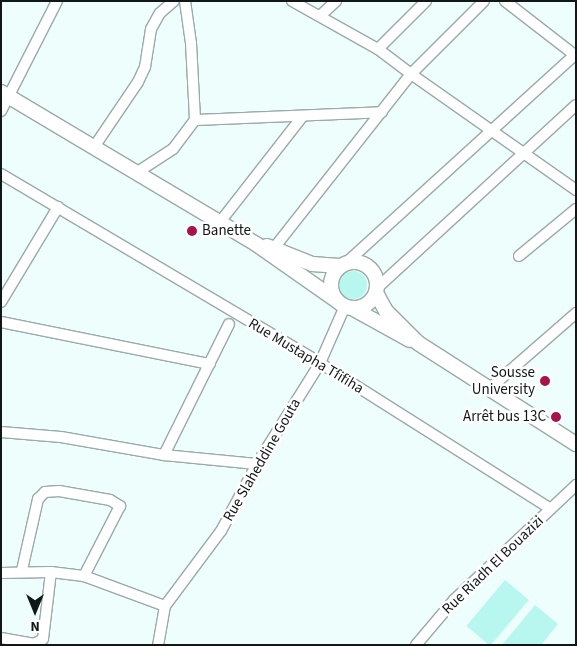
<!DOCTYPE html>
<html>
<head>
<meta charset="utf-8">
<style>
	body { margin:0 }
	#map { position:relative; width:577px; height:646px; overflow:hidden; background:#edfefc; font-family:"Source Sans 3",sans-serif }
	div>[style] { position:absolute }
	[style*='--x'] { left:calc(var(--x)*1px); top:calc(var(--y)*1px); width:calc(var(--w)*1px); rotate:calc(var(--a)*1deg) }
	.green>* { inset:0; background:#b7f7f0; transform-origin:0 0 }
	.round { border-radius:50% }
	.roads { filter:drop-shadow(1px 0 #9aaaa8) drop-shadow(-1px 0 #9aaaa8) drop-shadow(0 1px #9aaaa8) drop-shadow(0 -1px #9aaaa8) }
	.minor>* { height:10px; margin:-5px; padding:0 5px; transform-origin:5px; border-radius:5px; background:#fff }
	.secondary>* { height:14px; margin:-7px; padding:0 7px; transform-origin:7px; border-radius:7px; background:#fff }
	.secondary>.ring { margin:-7px; padding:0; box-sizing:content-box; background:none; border:14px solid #fff; border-radius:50% }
	.dots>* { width:14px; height:14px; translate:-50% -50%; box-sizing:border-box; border:2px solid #fff; border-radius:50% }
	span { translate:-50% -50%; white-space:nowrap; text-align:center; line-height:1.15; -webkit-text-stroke:5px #fff; paint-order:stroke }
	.poi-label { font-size:15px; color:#111717 }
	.left { translate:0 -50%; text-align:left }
	.right { translate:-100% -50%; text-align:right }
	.street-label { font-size:15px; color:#111717 }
	.frame { position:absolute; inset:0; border:2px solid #111717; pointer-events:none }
	.north { position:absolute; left:10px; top:586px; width:50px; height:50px; -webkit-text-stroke:4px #fff; paint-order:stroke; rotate:180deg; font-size:14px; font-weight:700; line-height:20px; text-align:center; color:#111717 }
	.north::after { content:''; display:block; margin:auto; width:18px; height:22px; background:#111717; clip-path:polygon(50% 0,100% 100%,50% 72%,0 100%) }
</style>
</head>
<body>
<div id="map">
	<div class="green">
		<i class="round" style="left:339px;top:271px;width:28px;height:28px"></i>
		<i style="left:505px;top:580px;width:31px;height:60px;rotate:40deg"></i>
		<i style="clip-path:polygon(535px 605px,558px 624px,541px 645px,502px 645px)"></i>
	</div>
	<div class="roads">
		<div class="minor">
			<i style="--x:185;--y:1;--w:42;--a:81.9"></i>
			<i style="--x:191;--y:43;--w:77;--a:87"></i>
			<i style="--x:292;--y:1;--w:98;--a:29.2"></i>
			<i style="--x:378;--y:49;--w:41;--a:37.1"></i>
			<i style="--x:411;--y:74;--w:103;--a:-45"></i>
			<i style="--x:505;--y:1;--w:90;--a:37.8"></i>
			<i style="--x:320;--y:16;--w:22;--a:-43"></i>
			<i style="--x:378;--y:49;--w:68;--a:-45"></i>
			<i style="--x:1;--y:111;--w:123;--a:-63"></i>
			<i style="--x:94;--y:147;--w:78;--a:-55.9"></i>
			<i style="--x:138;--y:82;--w:17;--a:-65"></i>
			<i style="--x:145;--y:67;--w:38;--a:-81"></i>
			<i style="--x:151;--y:29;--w:18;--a:-61"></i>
			<i style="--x:160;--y:13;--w:18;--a:-41"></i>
			<i style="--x:136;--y:173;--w:44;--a:-33"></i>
			<i style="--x:173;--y:149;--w:36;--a:-53"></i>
			<i style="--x:195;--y:120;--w:187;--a:-2.4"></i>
			<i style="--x:1;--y:174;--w:371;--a:30.6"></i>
			<i style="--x:320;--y:363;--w:273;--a:32.3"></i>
			<i style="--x:220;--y:222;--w:133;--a:-52"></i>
			<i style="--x:274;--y:248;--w:221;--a:-51.8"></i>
			<i style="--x:411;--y:74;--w:202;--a:35.1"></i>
			<i style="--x:519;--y:256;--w:74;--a:-39.5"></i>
			<i style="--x:346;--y:263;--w:311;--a:-42.3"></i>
			<i style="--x:377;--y:288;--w:270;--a:-42.6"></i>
			<i style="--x:1;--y:302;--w:111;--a:-59"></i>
			<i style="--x:1;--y:322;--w:213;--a:11.4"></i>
			<i style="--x:489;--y:389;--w:116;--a:-41.1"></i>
			<i style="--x:1;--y:432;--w:60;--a:4.8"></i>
			<i style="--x:61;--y:437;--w:105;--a:9.9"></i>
			<i style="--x:164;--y:455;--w:93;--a:5.5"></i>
			<i style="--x:164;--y:455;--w:146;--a:-63.6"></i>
			<i style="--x:22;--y:570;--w:73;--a:-77.3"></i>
			<i style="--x:38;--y:499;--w:10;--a:-45"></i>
			<i style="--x:45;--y:492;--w:14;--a:-4"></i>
			<i style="--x:59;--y:491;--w:52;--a:10"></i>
			<i style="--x:110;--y:500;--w:12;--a:31"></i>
			<i style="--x:120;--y:506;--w:79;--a:117.2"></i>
			<i style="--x:1;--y:573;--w:50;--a:-1.1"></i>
			<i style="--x:51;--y:572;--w:33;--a:7"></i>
			<i style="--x:84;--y:576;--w:86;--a:20.3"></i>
			<i style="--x:165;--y:606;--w:40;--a:100"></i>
			<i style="--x:165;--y:606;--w:94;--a:-53.3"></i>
			<i style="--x:221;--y:531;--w:76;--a:-61.8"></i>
			<i style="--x:257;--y:464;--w:119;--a:-58"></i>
			<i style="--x:320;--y:363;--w:62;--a:-66.3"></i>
			<i style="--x:1;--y:638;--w:34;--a:10"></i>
			<i style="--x:34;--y:644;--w:10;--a:-29"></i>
			<i style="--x:43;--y:639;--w:67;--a:-83.2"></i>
			<i style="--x:416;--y:645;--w:59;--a:-49.8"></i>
			<i style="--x:454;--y:600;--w:168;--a:-43.3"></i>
		</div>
		<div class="secondary">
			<i style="--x:1;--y:92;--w:297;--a:30.8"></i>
			<i style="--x:256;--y:244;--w:98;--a:35"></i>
			<i style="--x:267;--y:246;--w:48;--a:21.8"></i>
			<i style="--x:312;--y:264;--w:28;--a:4"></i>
			<i class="ring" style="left:331px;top:262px;width:32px;height:32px"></i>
			<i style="--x:376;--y:293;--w:21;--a:61"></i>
			<i style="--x:386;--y:311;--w:45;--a:45"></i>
			<i style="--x:418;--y:343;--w:188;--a:32.6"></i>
			<i style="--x:352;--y:308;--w:66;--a:28.9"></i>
		</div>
	</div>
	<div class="dots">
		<i style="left:192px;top:231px;background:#a7134b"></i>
		<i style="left:545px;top:381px;background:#a7134b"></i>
		<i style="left:556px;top:417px;background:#a7134b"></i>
	</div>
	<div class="poi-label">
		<span class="left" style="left:202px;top:231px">Banette</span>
		<span class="right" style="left:535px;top:381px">Sousse<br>University</span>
		<span class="right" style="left:546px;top:417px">Arrêt bus 13C</span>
	</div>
	<div class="street-label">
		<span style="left:306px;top:356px;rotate:31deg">Rue Mustapha Tfifiha</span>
		<span style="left:262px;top:460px;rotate:-60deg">Rue Slaheddine Gouta</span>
		<span style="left:493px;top:565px;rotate:-44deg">Rue Riadh El Bouazizi</span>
	</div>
	<div class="frame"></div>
	<div class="north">N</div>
</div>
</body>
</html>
